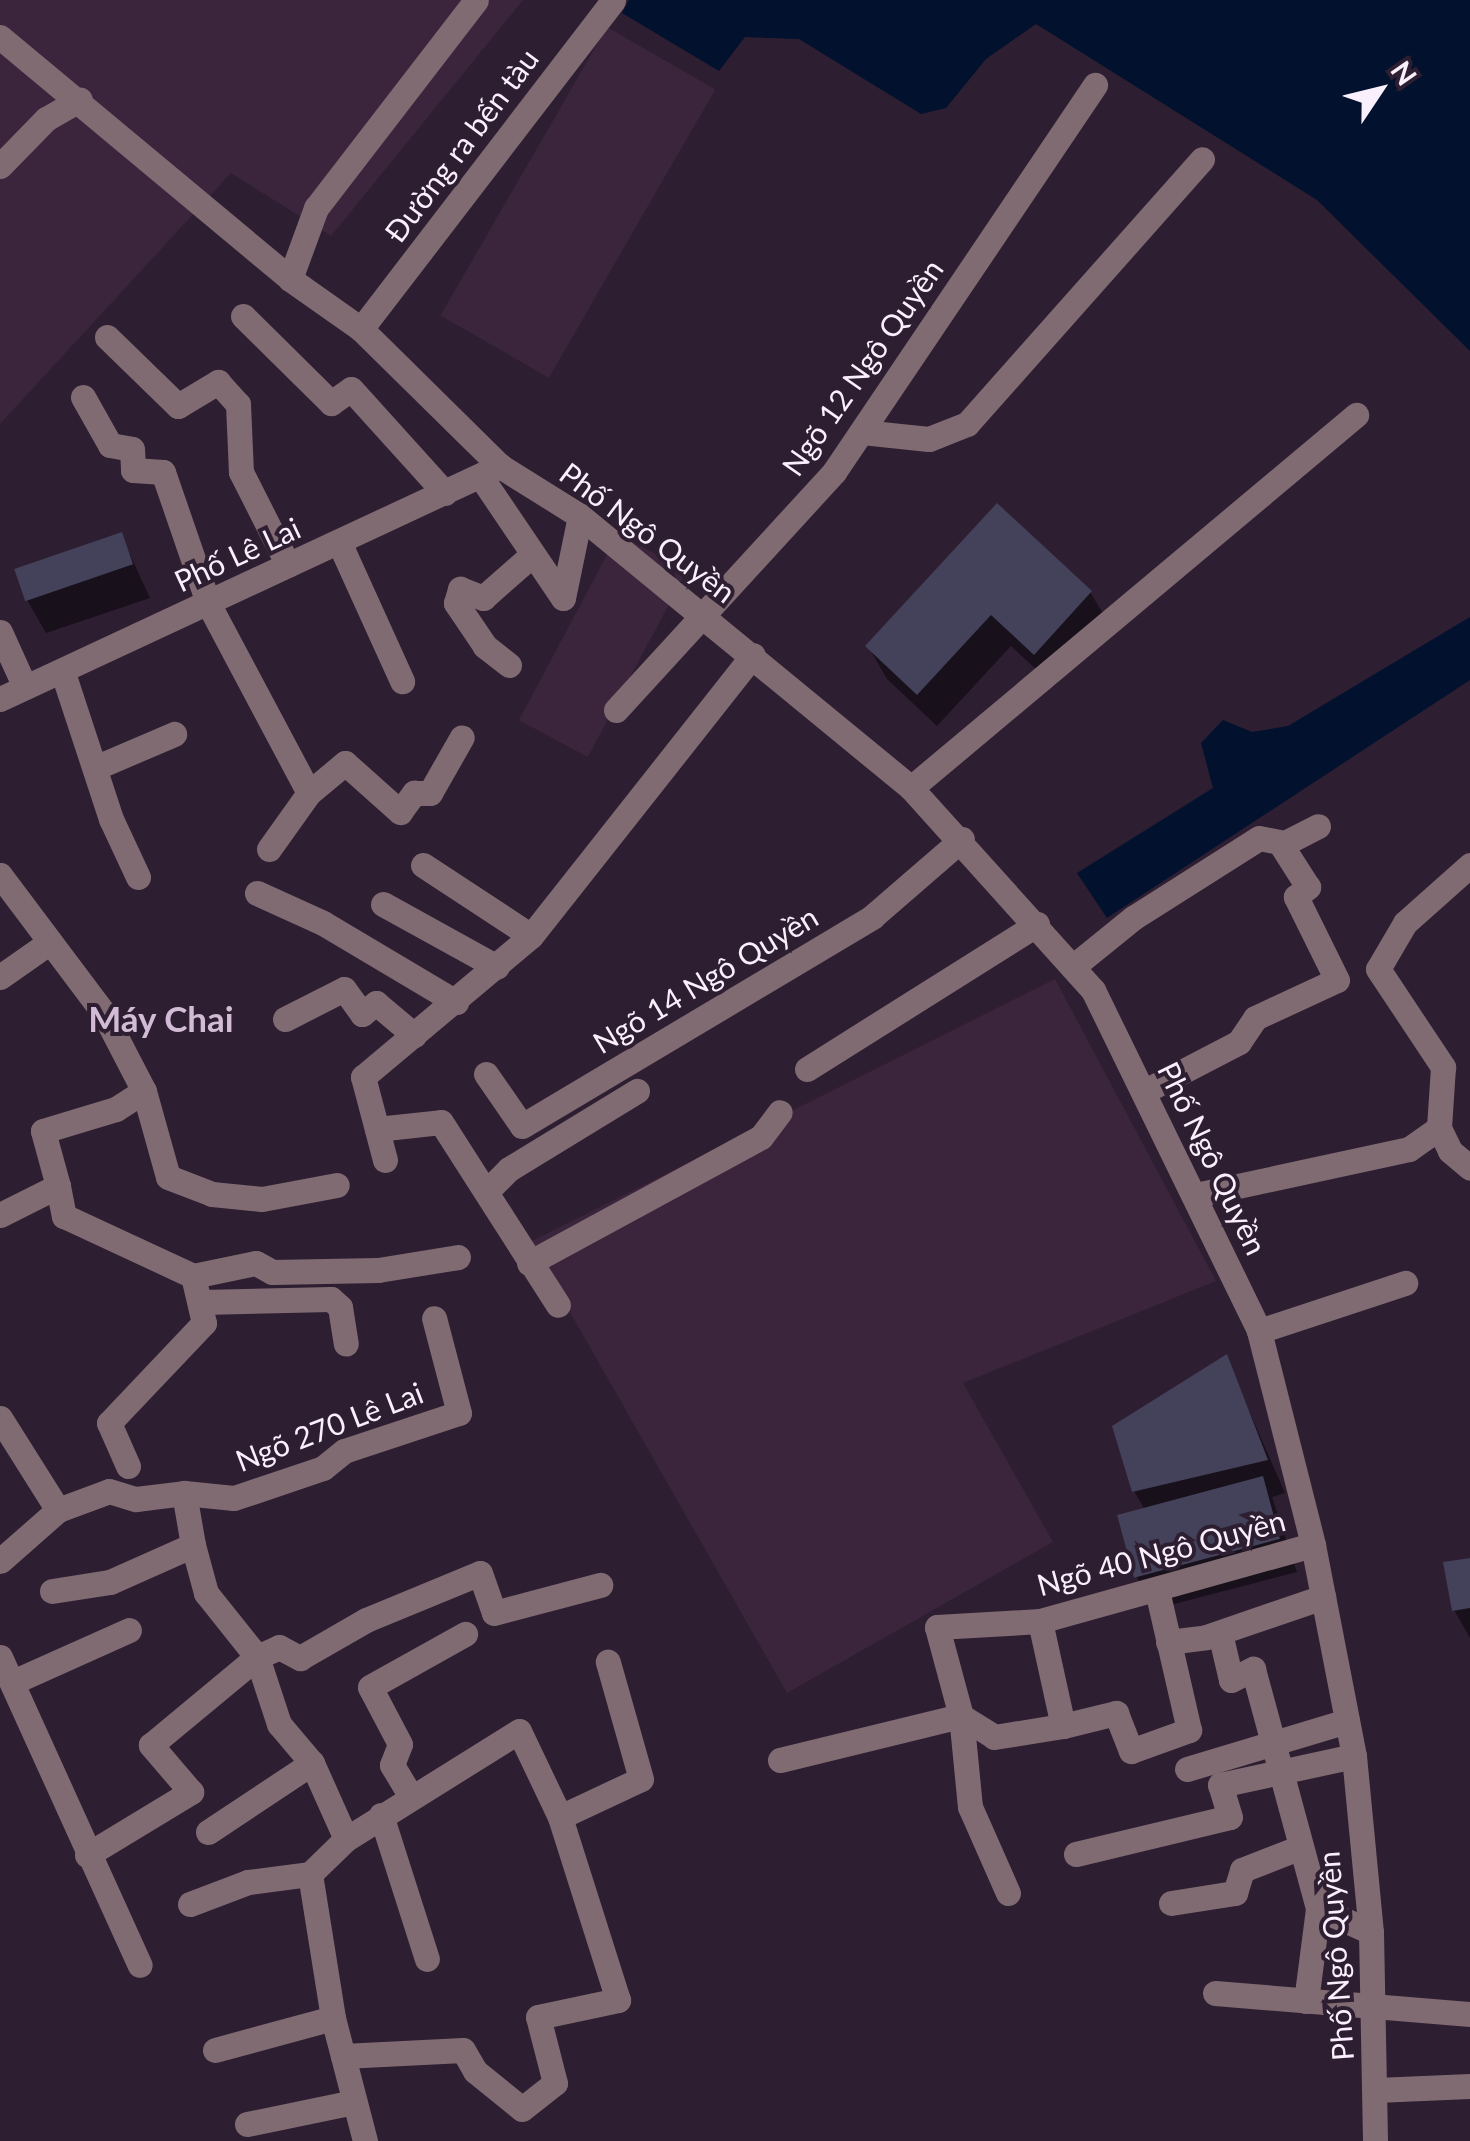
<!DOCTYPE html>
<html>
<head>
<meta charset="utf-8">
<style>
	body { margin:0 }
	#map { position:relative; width:1470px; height:2141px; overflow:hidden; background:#2e1e31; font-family:Lato,sans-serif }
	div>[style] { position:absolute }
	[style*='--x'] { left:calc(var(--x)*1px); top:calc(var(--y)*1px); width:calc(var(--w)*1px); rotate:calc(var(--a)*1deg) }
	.built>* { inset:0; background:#3a253d; transform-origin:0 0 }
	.water>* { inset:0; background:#01112e }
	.shadow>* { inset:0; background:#0007 }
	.building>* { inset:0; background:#44415a; transform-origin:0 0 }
	.minor>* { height:25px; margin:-12.5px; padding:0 12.5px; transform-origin:12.5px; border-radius:12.5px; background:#806b73 }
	span { translate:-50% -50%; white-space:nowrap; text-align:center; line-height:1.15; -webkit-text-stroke:8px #2e1e31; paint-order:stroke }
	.street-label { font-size:30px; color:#faeffc }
	.quarter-label { font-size:35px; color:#d2bcd5; font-weight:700 }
	.north { position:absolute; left:1330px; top:40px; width:100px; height:100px; -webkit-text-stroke:8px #2e1e31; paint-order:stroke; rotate:55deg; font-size:28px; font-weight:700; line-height:40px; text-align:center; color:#faeffc }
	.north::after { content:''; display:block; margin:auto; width:35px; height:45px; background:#faeffc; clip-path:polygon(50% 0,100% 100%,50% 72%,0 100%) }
</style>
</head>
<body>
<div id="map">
	<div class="built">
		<i style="clip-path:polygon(0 0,523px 0,331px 236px,231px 173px,0 424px)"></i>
		<i style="left:607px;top:27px;width:125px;height:333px;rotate:30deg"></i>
		<i style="left:618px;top:534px;width:78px;height:211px;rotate:28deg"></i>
		<i style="clip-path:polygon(1055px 979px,1216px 1281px,963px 1383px,1053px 1542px,787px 1693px,530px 1242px)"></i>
	</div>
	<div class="water">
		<i style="clip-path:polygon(629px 0,1470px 0,1470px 351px,1317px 200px,1036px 24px,986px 59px,946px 108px,921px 114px,799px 39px,745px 37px,719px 71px,622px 13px)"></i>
		<i style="clip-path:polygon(1470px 617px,1470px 680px,1107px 918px,1077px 873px,1213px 788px,1201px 743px,1223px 720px,1252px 732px,1288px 726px)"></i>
	</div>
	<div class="shadow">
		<i style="clip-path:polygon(997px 506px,1090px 592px,1110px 625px,1054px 686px,1011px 646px,937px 726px,887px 679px,868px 646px)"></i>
		<i style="clip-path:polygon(121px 535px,150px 598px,46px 633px,27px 600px)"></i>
		<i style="clip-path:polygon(1226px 1358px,1285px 1493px,1272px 1497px,1297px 1572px,1155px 1609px,1136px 1576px,1145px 1510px,1134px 1491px)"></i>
		<i style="clip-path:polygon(1470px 1560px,1470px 1638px,1454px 1610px)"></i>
	</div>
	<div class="building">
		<i style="clip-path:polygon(997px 503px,1092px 591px,1034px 655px,991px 615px,917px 695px,865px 646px)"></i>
		<i style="left:122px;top:532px;width:34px;height:114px;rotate:71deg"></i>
		<i style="clip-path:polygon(1227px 1354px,1268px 1460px,1132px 1492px,1112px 1426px)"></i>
		<i style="left:1263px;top:1476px;width:65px;height:151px;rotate:75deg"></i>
		<i style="clip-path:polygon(1470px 1558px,1470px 1608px,1452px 1611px,1443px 1562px)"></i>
	</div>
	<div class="minor">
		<i style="--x:0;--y:37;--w:378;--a:39.8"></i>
		<i style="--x:290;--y:279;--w:87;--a:35.2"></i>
		<i style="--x:361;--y:329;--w:195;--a:44.6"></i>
		<i style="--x:500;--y:466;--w:94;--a:32"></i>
		<i style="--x:580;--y:516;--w:428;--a:39.4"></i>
		<i style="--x:911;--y:788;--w:272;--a:48"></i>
		<i style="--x:1093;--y:990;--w:379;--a:64"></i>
		<i style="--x:1259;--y:1331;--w:221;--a:75.8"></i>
		<i style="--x:1313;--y:1545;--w:215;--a:79"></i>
		<i style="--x:1354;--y:1756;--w:177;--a:84.5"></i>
		<i style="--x:1371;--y:1932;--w:209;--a:88.9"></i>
		<i style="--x:0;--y:166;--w:66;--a:-45.6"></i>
		<i style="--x:46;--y:119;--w:39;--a:-30"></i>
		<i style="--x:290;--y:279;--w:76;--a:-69.9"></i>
		<i style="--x:316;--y:208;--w:262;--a:-52.4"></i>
		<i style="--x:243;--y:316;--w:124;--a:44.7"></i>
		<i style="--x:331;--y:403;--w:24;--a:-35"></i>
		<i style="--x:351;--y:389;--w:140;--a:47.9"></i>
		<i style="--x:361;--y:329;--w:414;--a:-52.5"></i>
		<i style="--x:107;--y:337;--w:99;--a:44.2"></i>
		<i style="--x:178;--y:406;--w:47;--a:-31"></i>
		<i style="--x:218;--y:382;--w:30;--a:48"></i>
		<i style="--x:238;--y:404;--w:68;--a:87.5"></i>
		<i style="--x:241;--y:472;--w:104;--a:63.2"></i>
		<i style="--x:83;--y:397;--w:55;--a:60.6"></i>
		<i style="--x:110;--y:445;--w:22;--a:10"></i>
		<i style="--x:132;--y:449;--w:21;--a:87"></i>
		<i style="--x:133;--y:470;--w:30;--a:4"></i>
		<i style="--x:163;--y:472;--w:139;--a:71"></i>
		<i style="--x:208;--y:603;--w:215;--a:62"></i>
		<i style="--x:309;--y:793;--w:47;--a:-39.8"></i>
		<i style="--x:345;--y:763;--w:74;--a:41.7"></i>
		<i style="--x:400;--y:812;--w:24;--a:-54"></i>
		<i style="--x:414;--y:793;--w:16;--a:0"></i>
		<i style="--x:430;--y:793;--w:64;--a:-60.3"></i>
		<i style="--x:862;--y:432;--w:67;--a:6"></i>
		<i style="--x:929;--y:439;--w:41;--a:-21.5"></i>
		<i style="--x:967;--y:424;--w:354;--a:-48.4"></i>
		<i style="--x:481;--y:477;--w:146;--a:55.9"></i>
		<i style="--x:339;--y:542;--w:153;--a:65.6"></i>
		<i style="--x:563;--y:598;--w:84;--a:-78.3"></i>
		<i style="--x:0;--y:632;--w:60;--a:65.6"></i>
		<i style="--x:509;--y:665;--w:31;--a:-142"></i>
		<i style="--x:485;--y:646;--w:52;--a:-124"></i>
		<i style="--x:456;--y:603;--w:15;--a:-74"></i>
		<i style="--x:460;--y:589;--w:25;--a:21"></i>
		<i style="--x:483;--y:598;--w:65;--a:-41.3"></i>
		<i style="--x:63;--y:673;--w:154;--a:71.8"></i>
		<i style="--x:111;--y:819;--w:64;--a:65"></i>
		<i style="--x:0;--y:699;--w:552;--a:-24.99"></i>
		<i style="--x:616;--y:710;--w:323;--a:-47.5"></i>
		<i style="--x:834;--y:472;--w:467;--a:-56"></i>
		<i style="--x:97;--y:767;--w:84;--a:-23.2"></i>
		<i style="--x:911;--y:788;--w:581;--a:-39.97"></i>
		<i style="--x:269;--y:849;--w:69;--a:-54.5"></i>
		<i style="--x:423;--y:865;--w:129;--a:33.3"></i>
		<i style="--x:1470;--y:865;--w:87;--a:138.3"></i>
		<i style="--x:1405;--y:923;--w:53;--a:120.4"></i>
		<i style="--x:1378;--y:969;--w:118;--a:56.4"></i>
		<i style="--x:1443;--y:1067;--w:61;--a:93.8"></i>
		<i style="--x:1439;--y:1128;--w:25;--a:64"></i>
		<i style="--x:1450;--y:1151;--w:26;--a:40"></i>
		<i style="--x:0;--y:875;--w:171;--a:53.1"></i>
		<i style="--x:103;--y:1012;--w:89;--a:62.6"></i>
		<i style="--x:144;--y:1091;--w:89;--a:74.4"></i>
		<i style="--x:168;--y:1177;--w:47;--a:21.1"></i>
		<i style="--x:212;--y:1194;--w:50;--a:5.7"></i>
		<i style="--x:262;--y:1199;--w:76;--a:-10.6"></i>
		<i style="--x:257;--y:893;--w:72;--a:24.4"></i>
		<i style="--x:323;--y:923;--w:155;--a:30.7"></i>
		<i style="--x:383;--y:904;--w:130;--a:28.9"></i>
		<i style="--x:1075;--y:965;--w:75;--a:-39"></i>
		<i style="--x:1133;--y:918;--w:149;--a:-32.4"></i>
		<i style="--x:1259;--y:838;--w:26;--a:11"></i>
		<i style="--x:1285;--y:843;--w:37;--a:-27"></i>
		<i style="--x:0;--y:977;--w:61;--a:-35"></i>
		<i style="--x:285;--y:1019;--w:66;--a:-27"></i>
		<i style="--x:344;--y:989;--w:31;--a:54"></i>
		<i style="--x:362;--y:1014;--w:18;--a:-38"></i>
		<i style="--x:376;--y:1003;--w:50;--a:40.1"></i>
		<i style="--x:807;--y:1069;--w:272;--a:-32.2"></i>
		<i style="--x:486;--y:1074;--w:63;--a:55.3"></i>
		<i style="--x:522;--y:1126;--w:408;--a:-30.8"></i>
		<i style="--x:872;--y:917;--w:119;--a:-40.9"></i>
		<i style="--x:1145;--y:1091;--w:106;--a:-27.5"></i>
		<i style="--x:1239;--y:1042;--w:29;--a:-56"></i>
		<i style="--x:1255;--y:1018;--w:90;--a:-24.9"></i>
		<i style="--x:1337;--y:980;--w:93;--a:-116.3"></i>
		<i style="--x:1296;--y:897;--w:16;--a:-40"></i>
		<i style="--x:1308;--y:887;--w:52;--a:-122.5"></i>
		<i style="--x:377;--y:1129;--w:64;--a:-6.2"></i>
		<i style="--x:441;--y:1122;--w:217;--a:57.4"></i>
		<i style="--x:385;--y:1160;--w:86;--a:-104.8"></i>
		<i style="--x:363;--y:1077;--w:219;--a:-40"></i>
		<i style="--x:531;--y:936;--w:358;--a:-51.7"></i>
		<i style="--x:58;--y:1186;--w:31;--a:79"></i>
		<i style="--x:64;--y:1216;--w:142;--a:24.9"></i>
		<i style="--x:193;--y:1276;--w:64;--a:-11.7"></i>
		<i style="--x:256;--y:1263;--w:18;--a:29"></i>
		<i style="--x:272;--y:1272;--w:106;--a:-1.1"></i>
		<i style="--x:378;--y:1270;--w:81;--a:-9.2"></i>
		<i style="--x:489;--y:1189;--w:28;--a:-45"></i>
		<i style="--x:509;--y:1169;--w:150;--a:-31.4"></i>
		<i style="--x:1196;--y:1195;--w:218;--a:-12.2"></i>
		<i style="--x:1409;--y:1149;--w:37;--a:-35"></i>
		<i style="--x:0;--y:1215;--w:65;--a:-26.6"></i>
		<i style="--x:58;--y:1186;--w:57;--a:-105.3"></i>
		<i style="--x:43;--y:1131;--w:76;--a:-16.8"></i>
		<i style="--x:116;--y:1109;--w:33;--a:-33"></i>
		<i style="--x:529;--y:1263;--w:264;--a:-28.5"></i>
		<i style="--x:761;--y:1137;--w:31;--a:-53"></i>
		<i style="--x:202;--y:1302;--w:129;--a:-1.3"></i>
		<i style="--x:331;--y:1299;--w:12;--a:42"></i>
		<i style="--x:340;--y:1307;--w:37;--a:81"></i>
		<i style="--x:1259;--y:1331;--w:154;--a:-18.2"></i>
		<i style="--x:0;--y:1418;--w:109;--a:57.8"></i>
		<i style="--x:58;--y:1510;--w:54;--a:-20.4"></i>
		<i style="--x:109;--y:1491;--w:28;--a:17"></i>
		<i style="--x:136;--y:1499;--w:48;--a:-7.1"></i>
		<i style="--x:184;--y:1493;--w:50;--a:5.7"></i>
		<i style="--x:234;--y:1498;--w:94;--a:-18.6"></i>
		<i style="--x:323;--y:1468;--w:27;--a:-39"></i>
		<i style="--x:344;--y:1451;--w:121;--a:-18.3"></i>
		<i style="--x:459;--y:1413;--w:98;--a:-104.7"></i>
		<i style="--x:128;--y:1466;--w:47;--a:-113.8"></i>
		<i style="--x:109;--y:1423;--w:138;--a:-46.5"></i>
		<i style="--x:204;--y:1323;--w:48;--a:-103.2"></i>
		<i style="--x:193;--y:1545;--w:50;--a:74.8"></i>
		<i style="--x:206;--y:1593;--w:82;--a:51.4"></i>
		<i style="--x:257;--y:1657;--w:71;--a:71.8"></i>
		<i style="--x:279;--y:1724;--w:51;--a:49.8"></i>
		<i style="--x:312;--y:1763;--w:83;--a:65.9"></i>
		<i style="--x:346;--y:1839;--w:50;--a:135.8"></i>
		<i style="--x:310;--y:1874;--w:146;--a:80.9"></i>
		<i style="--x:333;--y:2018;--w:127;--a:75.4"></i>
		<i style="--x:0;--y:1561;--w:77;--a:-41.3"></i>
		<i style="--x:52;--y:1591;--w:59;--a:-8.8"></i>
		<i style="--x:110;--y:1582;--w:91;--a:-24"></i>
		<i style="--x:193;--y:1545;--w:53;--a:-99.8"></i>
		<i style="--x:1220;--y:1633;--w:48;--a:76.8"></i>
		<i style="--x:1231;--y:1680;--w:25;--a:-27"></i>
		<i style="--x:1253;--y:1669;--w:248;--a:74.8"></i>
		<i style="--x:1318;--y:1908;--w:58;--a:24.4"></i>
		<i style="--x:1168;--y:1642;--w:38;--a:-7"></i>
		<i style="--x:1206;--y:1637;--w:124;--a:-18.9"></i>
		<i style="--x:0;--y:1657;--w:338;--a:65.6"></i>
		<i style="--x:13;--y:1682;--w:127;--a:-24.1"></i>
		<i style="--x:1063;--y:1726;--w:55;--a:-13.8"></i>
		<i style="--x:1116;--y:1713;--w:41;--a:68.5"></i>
		<i style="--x:1131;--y:1751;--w:62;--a:-19.9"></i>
		<i style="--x:1189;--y:1730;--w:144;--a:-102.9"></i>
		<i style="--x:780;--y:1760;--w:186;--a:-13.7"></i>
		<i style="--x:961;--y:1716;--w:92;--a:-105.1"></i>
		<i style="--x:937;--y:1627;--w:103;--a:-3.3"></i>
		<i style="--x:1040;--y:1621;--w:283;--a:-15.6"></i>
		<i style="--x:1187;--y:1769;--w:167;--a:-16.7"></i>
		<i style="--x:410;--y:1795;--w:35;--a:-121"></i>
		<i style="--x:392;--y:1765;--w:22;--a:-69"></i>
		<i style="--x:400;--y:1744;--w:64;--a:-117.8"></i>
		<i style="--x:370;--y:1687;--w:109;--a:-29.2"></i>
		<i style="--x:381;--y:1815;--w:151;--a:72.3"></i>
		<i style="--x:560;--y:1817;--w:89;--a:-25.1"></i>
		<i style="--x:641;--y:1779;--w:122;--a:-105.8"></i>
		<i style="--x:208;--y:1832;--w:125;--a:-33.6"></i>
		<i style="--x:1076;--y:1854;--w:158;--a:-13.5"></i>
		<i style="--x:1230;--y:1817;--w:34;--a:-107"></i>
		<i style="--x:1220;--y:1785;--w:137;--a:-12.2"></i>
		<i style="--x:87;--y:1855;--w:122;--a:-31.2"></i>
		<i style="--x:191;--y:1792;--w:62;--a:-130.4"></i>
		<i style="--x:151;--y:1745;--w:138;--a:-39.7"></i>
		<i style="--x:257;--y:1657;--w:24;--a:-24"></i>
		<i style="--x:279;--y:1647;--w:24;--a:28"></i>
		<i style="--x:300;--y:1658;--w:76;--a:-29.9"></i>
		<i style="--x:366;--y:1620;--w:123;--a:-22.4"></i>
		<i style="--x:480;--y:1573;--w:42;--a:70.7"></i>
		<i style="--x:494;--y:1613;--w:110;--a:-14.8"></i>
		<i style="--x:1008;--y:1893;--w:94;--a:-113.8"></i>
		<i style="--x:970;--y:1807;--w:91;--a:-95.6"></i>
		<i style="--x:961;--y:1716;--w:39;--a:32"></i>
		<i style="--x:994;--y:1737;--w:70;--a:-9.1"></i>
		<i style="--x:1063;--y:1726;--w:107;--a:-102.4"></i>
		<i style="--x:1171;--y:1903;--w:65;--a:-8.9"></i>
		<i style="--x:1235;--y:1893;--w:24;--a:-73"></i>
		<i style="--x:1242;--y:1870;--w:63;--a:-21.3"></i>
		<i style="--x:190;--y:1904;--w:62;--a:-20.8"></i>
		<i style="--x:248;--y:1882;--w:63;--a:-7.4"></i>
		<i style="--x:1215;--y:1993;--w:256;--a:4.7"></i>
		<i style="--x:1306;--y:2001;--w:94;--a:-82.6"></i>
		<i style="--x:215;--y:2050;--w:122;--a:-15.2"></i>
		<i style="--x:343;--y:2056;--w:120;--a:-2.9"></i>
		<i style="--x:463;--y:2050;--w:24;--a:60"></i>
		<i style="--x:475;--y:2071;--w:60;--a:39"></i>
		<i style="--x:522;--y:2109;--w:42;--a:-38.2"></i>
		<i style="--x:555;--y:2083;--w:68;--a:-104.4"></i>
		<i style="--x:538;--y:2017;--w:82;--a:-12"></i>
		<i style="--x:618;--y:2000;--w:192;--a:-107.6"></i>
		<i style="--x:560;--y:1817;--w:95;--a:-115.5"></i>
		<i style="--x:519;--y:1731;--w:204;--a:148"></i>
		<i style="--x:1376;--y:2090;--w:94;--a:-2.4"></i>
		<i style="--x:247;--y:2124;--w:109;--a:-11.6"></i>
	</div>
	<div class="street-label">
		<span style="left:461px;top:145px;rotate:-53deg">Đường ra bến tàu</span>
		<span style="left:862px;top:367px;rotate:-55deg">Ngõ 12 Ngô Quyền</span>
		<span style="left:648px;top:532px;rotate:37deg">Phố Ngô Quyền</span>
		<span style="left:237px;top:554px;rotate:-25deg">Phố Lê Lai</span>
		<span style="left:705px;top:979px;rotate:-31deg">Ngõ 14 Ngô Quyền</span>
		<span style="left:1213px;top:1158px;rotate:64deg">Phố Ngô Quyền</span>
		<span style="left:329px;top:1426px;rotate:-21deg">Ngõ 270 Lê Lai</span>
		<span style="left:1161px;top:1552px;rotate:-15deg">Ngõ 40 Ngô Quyền</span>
		<span style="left:1335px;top:1956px;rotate:-94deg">Phố Ngô Quyền</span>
	</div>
	<div class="quarter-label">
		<span style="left:161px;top:1018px">Máy Chai</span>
	</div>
	<div class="north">N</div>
</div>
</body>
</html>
